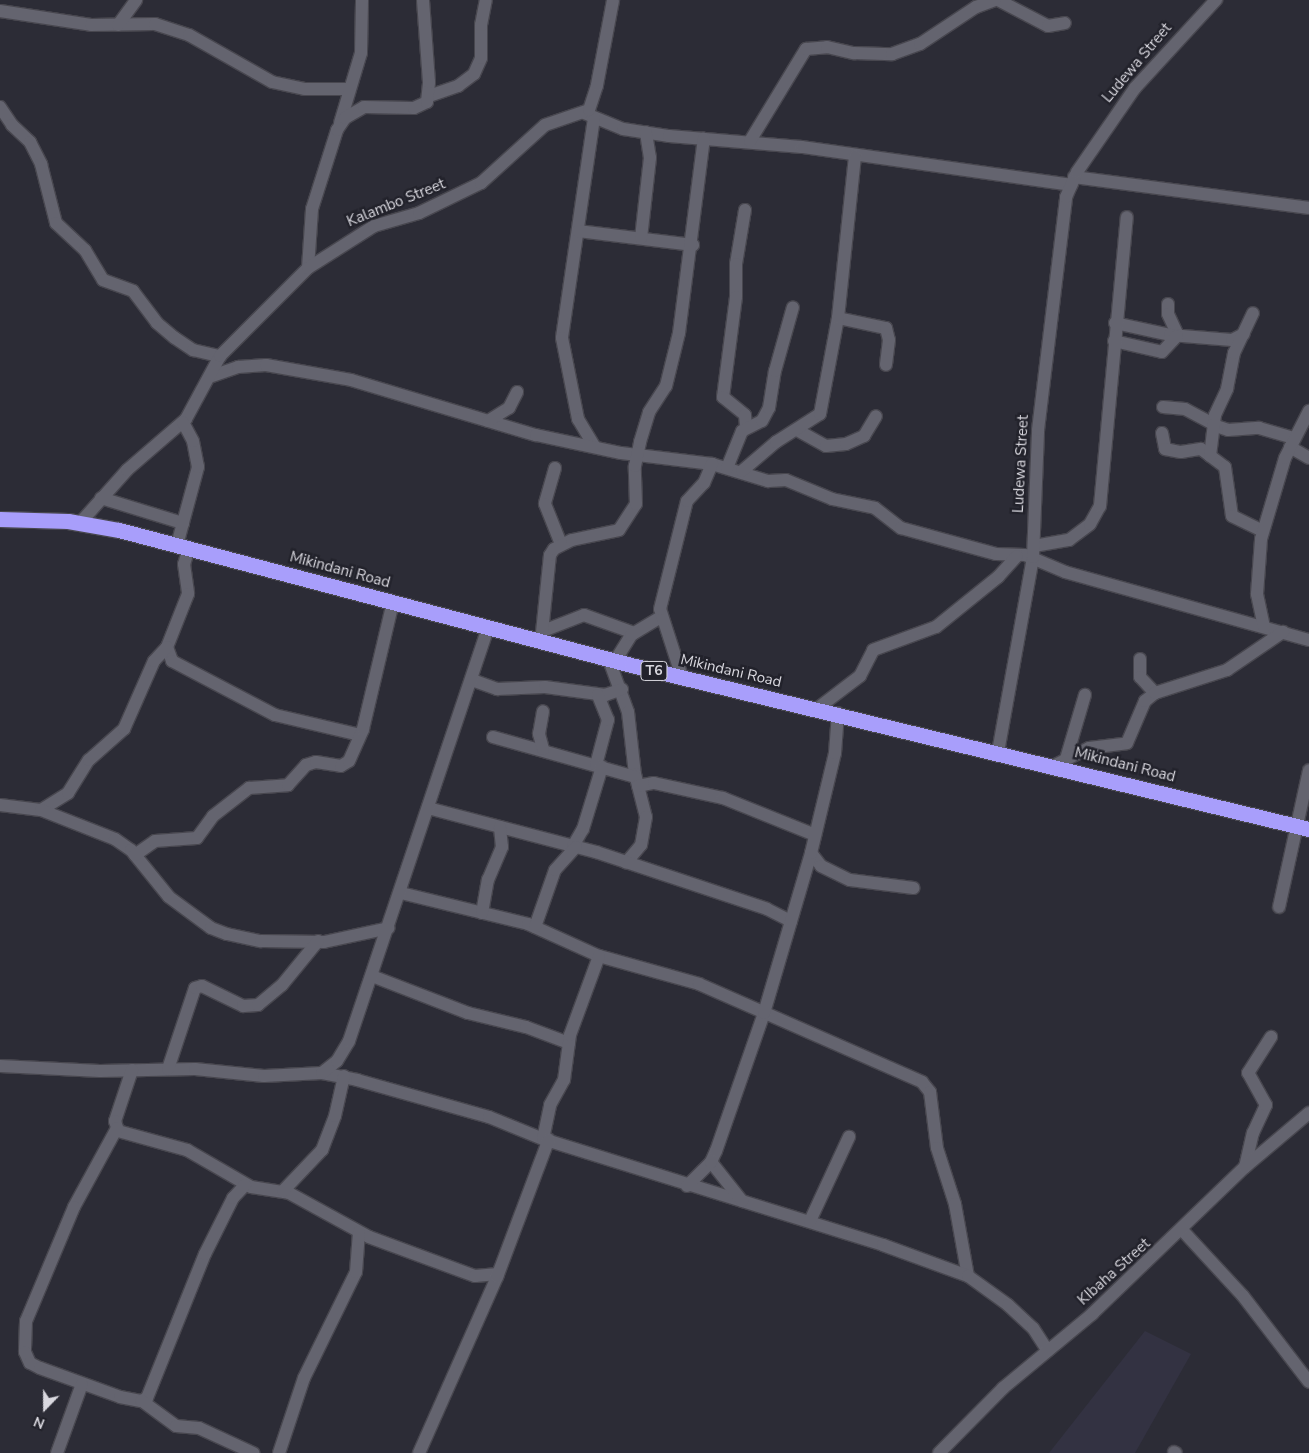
<!DOCTYPE html>
<html>
<head>
<meta charset="utf-8">
<style>
  body { margin:0 }
  #map { position:relative; width:1309px; height:1453px; overflow:hidden; background:#2c2c36; font-family:"Nunito Sans",sans-serif }
  div>[style] { position:absolute }
  [style*='--x'] { left:calc(var(--x)*1px); top:calc(var(--y)*1px); width:calc(var(--w)*1px); rotate:calc(var(--a)*1deg) }
  .built>* { inset:0; background:#333242 }
  .roads { filter:drop-shadow(1px 0 #48474f) drop-shadow(-1px 0 #48474f) drop-shadow(0 1px #48474f) drop-shadow(0 -1px #48474f) }
  .minor>* { height:12px; margin:-6px; padding:0 6px; transform-origin:6px; border-radius:6px; background:#64646f }
  .highway>* { height:15px; margin:-7.5px; padding:0 7.5px; transform-origin:7.5px; border-radius:7.5px; background:#a89efb }
  span { translate:-50% -50%; white-space:nowrap; text-align:center; line-height:1.15; -webkit-text-stroke:5px #22222b; paint-order:stroke }
  .shield-label span { padding:1px 4px; background:#22222b; border:1px solid; border-radius:4px; -webkit-text-stroke-width:0 }
  .shield-label { font-size:14px; color:#d9d8df; font-weight:700 }
  .street-label { font-size:15px; color:#d9d8df }
  .north { position:absolute; left:20px; top:1383px; width:50px; height:50px; -webkit-text-stroke:4px #22222b; paint-order:stroke; rotate:202deg; font-size:14px; font-weight:700; line-height:20px; text-align:center; color:#d9d8df }
  .north::after { content:''; display:block; margin:auto; width:18px; height:22px; background:#d9d8df; clip-path:polygon(50% 0,100% 100%,50% 72%,0 100%) }
</style>
</head>
<body>
<div id="map">
  <div class="built">
    <i style="clip-path:polygon(1145px 1331px,1191px 1354px,1135px 1453px,1049px 1453px)"></i>
  </div>
  <div class="roads">
    <div class="minor">
      <i style="--x:998;--y:0;--w:56;--a:27.5"></i>
      <i style="--x:1048;--y:26;--w:17;--a:-10"></i>
      <i style="--x:0;--y:11;--w:92;--a:8.7"></i>
      <i style="--x:91;--y:25;--w:64;--a:-0.9"></i>
      <i style="--x:155;--y:24;--w:36;--a:18"></i>
      <i style="--x:189;--y:35;--w:95;--a:29.5"></i>
      <i style="--x:272;--y:82;--w:34;--a:12"></i>
      <i style="--x:305;--y:89;--w:44;--a:0"></i>
      <i style="--x:118;--y:25;--w:31;--a:-54"></i>
      <i style="--x:429;--y:96;--w:31;--a:-19"></i>
      <i style="--x:458;--y:86;--w:20;--a:-37"></i>
      <i style="--x:474;--y:74;--w:17;--a:-66"></i>
      <i style="--x:481;--y:58;--w:33;--a:-90"></i>
      <i style="--x:481;--y:25;--w:25;--a:-79"></i>
      <i style="--x:0;--y:107;--w:22;--a:56"></i>
      <i style="--x:12;--y:125;--w:25;--a:43"></i>
      <i style="--x:30;--y:142;--w:25;--a:63"></i>
      <i style="--x:41;--y:164;--w:61;--a:75.7"></i>
      <i style="--x:56;--y:223;--w:40;--a:43"></i>
      <i style="--x:85;--y:250;--w:35;--a:59"></i>
      <i style="--x:103;--y:280;--w:32;--a:20"></i>
      <i style="--x:133;--y:291;--w:40;--a:53"></i>
      <i style="--x:157;--y:323;--w:23;--a:40"></i>
      <i style="--x:175;--y:338;--w:22;--a:34"></i>
      <i style="--x:193;--y:350;--w:28;--a:13"></i>
      <i style="--x:584;--y:113;--w:42;--a:22.3"></i>
      <i style="--x:623;--y:129;--w:47;--a:8.7"></i>
      <i style="--x:669;--y:136;--w:133;--a:4.7"></i>
      <i style="--x:802;--y:147;--w:272;--a:8"></i>
      <i style="--x:594;--y:118;--w:222;--a:98.3"></i>
      <i style="--x:562;--y:338;--w:83;--a:78.8"></i>
      <i style="--x:578;--y:419;--w:31;--a:59"></i>
      <i style="--x:340;--y:123;--w:73;--a:-73.3"></i>
      <i style="--x:361;--y:53;--w:53;--a:-88.9"></i>
      <i style="--x:750;--y:141;--w:108;--a:-58.7"></i>
      <i style="--x:806;--y:49;--w:21;--a:-5"></i>
      <i style="--x:827;--y:47;--w:28;--a:13"></i>
      <i style="--x:854;--y:53;--w:38;--a:2"></i>
      <i style="--x:892;--y:54;--w:30;--a:-20"></i>
      <i style="--x:920;--y:44;--w:67;--a:-33.5"></i>
      <i style="--x:976;--y:7;--w:20;--a:-20"></i>
      <i style="--x:1074;--y:177;--w:237;--a:7.5"></i>
      <i style="--x:745;--y:210;--w:55;--a:99.5"></i>
      <i style="--x:736;--y:264;--w:33;--a:90"></i>
      <i style="--x:736;--y:297;--w:101;--a:97.4"></i>
      <i style="--x:723;--y:397;--w:28;--a:39"></i>
      <i style="--x:745;--y:415;--w:11;--a:85"></i>
      <i style="--x:578;--y:231;--w:116;--a:6.9"></i>
      <i style="--x:641;--y:238;--w:81;--a:-83.6"></i>
      <i style="--x:650;--y:158;--w:26;--a:-99"></i>
      <i style="--x:308;--y:268;--w:59;--a:-86.1"></i>
      <i style="--x:312;--y:209;--w:83;--a:-72.4"></i>
      <i style="--x:337;--y:130;--w:14;--a:-56"></i>
      <i style="--x:345;--y:118;--w:22;--a:-30"></i>
      <i style="--x:364;--y:107;--w:50;--a:1.1"></i>
      <i style="--x:414;--y:108;--w:14;--a:-25"></i>
      <i style="--x:427;--y:102;--w:20;--a:-84"></i>
      <i style="--x:429;--y:82;--w:82;--a:-94.2"></i>
      <i style="--x:1168;--y:304;--w:10;--a:90"></i>
      <i style="--x:1168;--y:314;--w:23;--a:65"></i>
      <i style="--x:838;--y:318;--w:49;--a:11.8"></i>
      <i style="--x:886;--y:328;--w:12;--a:76"></i>
      <i style="--x:889;--y:340;--w:25;--a:97"></i>
      <i style="--x:1115;--y:323;--w:56;--a:12.3"></i>
      <i style="--x:1170;--y:335;--w:62;--a:4.6"></i>
      <i style="--x:1232;--y:340;--w:13;--a:-27"></i>
      <i style="--x:1114;--y:341;--w:49;--a:12.9"></i>
      <i style="--x:1162;--y:352;--w:22;--a:-47"></i>
      <i style="--x:212;--y:376;--w:28;--a:-19"></i>
      <i style="--x:238;--y:367;--w:28;--a:-4"></i>
      <i style="--x:266;--y:365;--w:86;--a:10"></i>
      <i style="--x:351;--y:380;--w:193;--a:16.6"></i>
      <i style="--x:536;--y:435;--w:87;--a:12"></i>
      <i style="--x:621;--y:453;--w:92;--a:6.9"></i>
      <i style="--x:712;--y:464;--w:59;--a:16.9"></i>
      <i style="--x:768;--y:481;--w:18;--a:-3"></i>
      <i style="--x:786;--y:480;--w:50;--a:22.4"></i>
      <i style="--x:832;--y:499;--w:44;--a:11.8"></i>
      <i style="--x:875;--y:508;--w:33;--a:38"></i>
      <i style="--x:901;--y:528;--w:98;--a:15.3"></i>
      <i style="--x:996;--y:554;--w:29;--a:2"></i>
      <i style="--x:1025;--y:555;--w:43;--a:23"></i>
      <i style="--x:1065;--y:572;--w:253;--a:15.6"></i>
      <i style="--x:1163;--y:407;--w:22;--a:5"></i>
      <i style="--x:1185;--y:409;--w:32;--a:28"></i>
      <i style="--x:488;--y:421;--w:25;--a:-32"></i>
      <i style="--x:509;--y:408;--w:18;--a:-63"></i>
      <i style="--x:1213;--y:425;--w:16;--a:18"></i>
      <i style="--x:1228;--y:430;--w:31;--a:-4"></i>
      <i style="--x:1259;--y:428;--w:36;--a:16"></i>
      <i style="--x:797;--y:430;--w:33;--a:29"></i>
      <i style="--x:826;--y:446;--w:20;--a:-6"></i>
      <i style="--x:846;--y:444;--w:20;--a:-24"></i>
      <i style="--x:864;--y:436;--w:23;--a:-59"></i>
      <i style="--x:1162;--y:433;--w:16;--a:79"></i>
      <i style="--x:1165;--y:449;--w:16;--a:11"></i>
      <i style="--x:1181;--y:452;--w:20;--a:-9"></i>
      <i style="--x:1201;--y:449;--w:30;--a:37"></i>
      <i style="--x:1225;--y:467;--w:49;--a:81.9"></i>
      <i style="--x:1232;--y:516;--w:34;--a:26"></i>
      <i style="--x:1290;--y:447;--w:22;--a:30"></i>
      <i style="--x:1210;--y:456;--w:41;--a:-83"></i>
      <i style="--x:1215;--y:415;--w:29;--a:-65"></i>
      <i style="--x:1227;--y:389;--w:37;--a:-79"></i>
      <i style="--x:1234;--y:353;--w:44;--a:-64.6"></i>
      <i style="--x:555;--y:468;--w:37;--a:106"></i>
      <i style="--x:545;--y:504;--w:43;--a:68.2"></i>
      <i style="--x:727;--y:468;--w:40;--a:-68"></i>
      <i style="--x:742;--y:431;--w:22;--a:-27"></i>
      <i style="--x:762;--y:421;--w:15;--a:-62"></i>
      <i style="--x:769;--y:408;--w:37;--a:-81"></i>
      <i style="--x:775;--y:371;--w:66;--a:-74.3"></i>
      <i style="--x:742;--y:471;--w:45;--a:-40.5"></i>
      <i style="--x:776;--y:442;--w:52;--a:-32.5"></i>
      <i style="--x:820;--y:414;--w:98;--a:-79.4"></i>
      <i style="--x:838;--y:318;--w:163;--a:-84"></i>
      <i style="--x:101;--y:498;--w:86;--a:17"></i>
      <i style="--x:80;--y:523;--w:71;--a:-48.4"></i>
      <i style="--x:127;--y:470;--w:78;--a:-40.8"></i>
      <i style="--x:186;--y:419;--w:72;--a:-61.6"></i>
      <i style="--x:220;--y:356;--w:124;--a:-45"></i>
      <i style="--x:308;--y:268;--w:78;--a:-32.5"></i>
      <i style="--x:374;--y:226;--w:47;--a:-16.1"></i>
      <i style="--x:419;--y:213;--w:69;--a:-25.8"></i>
      <i style="--x:481;--y:183;--w:86;--a:-42.2"></i>
      <i style="--x:545;--y:125;--w:46;--a:-18.8"></i>
      <i style="--x:589;--y:110;--w:26;--a:-72"></i>
      <i style="--x:597;--y:85;--w:86;--a:-79.3"></i>
      <i style="--x:177;--y:545;--w:81;--a:-74.9"></i>
      <i style="--x:198;--y:467;--w:26;--a:-101"></i>
      <i style="--x:193;--y:441;--w:21;--a:-118"></i>
      <i style="--x:1034;--y:546;--w:36;--a:-10"></i>
      <i style="--x:1069;--y:540;--w:26;--a:-37"></i>
      <i style="--x:1090;--y:524;--w:21;--a:-61"></i>
      <i style="--x:1100;--y:506;--w:290;--a:-84.7"></i>
      <i style="--x:189;--y:548;--w:17;--a:107"></i>
      <i style="--x:184;--y:564;--w:30;--a:82"></i>
      <i style="--x:188;--y:594;--w:57;--a:111.6"></i>
      <i style="--x:167;--y:647;--w:15;--a:70"></i>
      <i style="--x:172;--y:661;--w:116;--a:27.7"></i>
      <i style="--x:275;--y:715;--w:87;--a:13.2"></i>
      <i style="--x:1264;--y:627;--w:34;--a:-102"></i>
      <i style="--x:1257;--y:594;--w:55;--a:-85.8"></i>
      <i style="--x:1261;--y:539;--w:84;--a:-73.5"></i>
      <i style="--x:1285;--y:458;--w:53;--a:-62.9"></i>
      <i style="--x:543;--y:631;--w:44;--a:-21.3"></i>
      <i style="--x:584;--y:615;--w:53;--a:19.8"></i>
      <i style="--x:541;--y:642;--w:87;--a:-84.1"></i>
      <i style="--x:550;--y:555;--w:7;--a:-56"></i>
      <i style="--x:554;--y:549;--w:20;--a:-27"></i>
      <i style="--x:572;--y:540;--w:48;--a:-12"></i>
      <i style="--x:619;--y:530;--w:31;--a:-57"></i>
      <i style="--x:636;--y:504;--w:38;--a:-92"></i>
      <i style="--x:635;--y:466;--w:25;--a:-78"></i>
      <i style="--x:640;--y:442;--w:31;--a:-73"></i>
      <i style="--x:649;--y:412;--w:31;--a:-57"></i>
      <i style="--x:666;--y:386;--w:55;--a:-76.2"></i>
      <i style="--x:679;--y:333;--w:196;--a:-82.7"></i>
      <i style="--x:1140;--y:659;--w:18;--a:90"></i>
      <i style="--x:1140;--y:677;--w:22;--a:47"></i>
      <i style="--x:609;--y:660;--w:55;--a:69.9"></i>
      <i style="--x:628;--y:712;--w:62;--a:83.6"></i>
      <i style="--x:635;--y:774;--w:44;--a:75.7"></i>
      <i style="--x:646;--y:817;--w:28;--a:100"></i>
      <i style="--x:641;--y:845;--w:23;--a:130"></i>
      <i style="--x:615;--y:661;--w:31;--a:-58"></i>
      <i style="--x:631;--y:635;--w:35;--a:-31"></i>
      <i style="--x:682;--y:677;--w:71;--a:-107.9"></i>
      <i style="--x:660;--y:609;--w:111;--a:-76"></i>
      <i style="--x:687;--y:501;--w:25;--a:-47"></i>
      <i style="--x:704;--y:483;--w:21;--a:-67"></i>
      <i style="--x:472;--y:680;--w:27;--a:20"></i>
      <i style="--x:497;--y:689;--w:48;--a:-2.4"></i>
      <i style="--x:545;--y:687;--w:61;--a:7.6"></i>
      <i style="--x:605;--y:695;--w:18;--a:-19"></i>
      <i style="--x:818;--y:708;--w:53;--a:-37.3"></i>
      <i style="--x:860;--y:676;--w:29;--a:-63"></i>
      <i style="--x:873;--y:650;--w:67;--a:-20.1"></i>
      <i style="--x:936;--y:627;--w:80;--a:-38.9"></i>
      <i style="--x:998;--y:577;--w:28;--a:-48"></i>
      <i style="--x:493;--y:737;--w:148;--a:15.7"></i>
      <i style="--x:543;--y:749;--w:16;--a:-105"></i>
      <i style="--x:539;--y:734;--w:23;--a:-80"></i>
      <i style="--x:998;--y:752;--w:198;--a:-79.8"></i>
      <i style="--x:1033;--y:557;--w:127;--a:-87.7"></i>
      <i style="--x:1038;--y:430;--w:235;--a:-83.1"></i>
      <i style="--x:1066;--y:197;--w:27;--a:-66"></i>
      <i style="--x:1077;--y:172;--w:102;--a:-55.4"></i>
      <i style="--x:1135;--y:88;--w:120;--a:-47.4"></i>
      <i style="--x:1066;--y:759;--w:67;--a:-73.5"></i>
      <i style="--x:596;--y:765;--w:47;--a:-75.1"></i>
      <i style="--x:608;--y:720;--w:27;--a:-112"></i>
      <i style="--x:1053;--y:766;--w:40;--a:-26.6"></i>
      <i style="--x:1089;--y:748;--w:38;--a:-7"></i>
      <i style="--x:1127;--y:743;--w:46;--a:-66.8"></i>
      <i style="--x:1145;--y:701;--w:13;--a:-39"></i>
      <i style="--x:1155;--y:693;--w:76;--a:-17.7"></i>
      <i style="--x:1227;--y:670;--w:68;--a:-34.2"></i>
      <i style="--x:638;--y:786;--w:16;--a:-11"></i>
      <i style="--x:654;--y:783;--w:71;--a:12.3"></i>
      <i style="--x:723;--y:798;--w:99;--a:21.9"></i>
      <i style="--x:0;--y:805;--w:41;--a:7"></i>
      <i style="--x:41;--y:810;--w:32;--a:-32"></i>
      <i style="--x:68;--y:793;--w:39;--a:-58"></i>
      <i style="--x:89;--y:760;--w:47;--a:-41.5"></i>
      <i style="--x:124;--y:729;--w:74;--a:-66.2"></i>
      <i style="--x:154;--y:661;--w:19;--a:-47"></i>
      <i style="--x:428;--y:808;--w:174;--a:14.7"></i>
      <i style="--x:596;--y:852;--w:180;--a:18.4"></i>
      <i style="--x:767;--y:909;--w:27;--a:27"></i>
      <i style="--x:41;--y:810;--w:79;--a:21.4"></i>
      <i style="--x:115;--y:839;--w:19;--a:35"></i>
      <i style="--x:131;--y:850;--w:60;--a:51"></i>
      <i style="--x:169;--y:897;--w:52;--a:36.4"></i>
      <i style="--x:211;--y:928;--w:17;--a:21"></i>
      <i style="--x:227;--y:934;--w:35;--a:12"></i>
      <i style="--x:261;--y:941;--w:63;--a:0.9"></i>
      <i style="--x:324;--y:942;--w:66;--a:-12.2"></i>
      <i style="--x:573;--y:846;--w:20;--a:-60"></i>
      <i style="--x:583;--y:829;--w:65;--a:-73"></i>
      <i style="--x:811;--y:853;--w:16;--a:52"></i>
      <i style="--x:821;--y:866;--w:32;--a:26"></i>
      <i style="--x:850;--y:880;--w:64;--a:7.2"></i>
      <i style="--x:135;--y:855;--w:24;--a:-35"></i>
      <i style="--x:155;--y:841;--w:42;--a:-4.1"></i>
      <i style="--x:197;--y:838;--w:27;--a:-54"></i>
      <i style="--x:213;--y:816;--w:46;--a:-37.9"></i>
      <i style="--x:249;--y:788;--w:39;--a:-4"></i>
      <i style="--x:288;--y:785;--w:27;--a:-48"></i>
      <i style="--x:306;--y:765;--w:10;--a:-17"></i>
      <i style="--x:316;--y:762;--w:25;--a:9"></i>
      <i style="--x:341;--y:766;--w:9;--a:-32"></i>
      <i style="--x:349;--y:761;--w:35;--a:-66"></i>
      <i style="--x:363;--y:729;--w:130;--a:-76.7"></i>
      <i style="--x:401;--y:893;--w:131;--a:13.7"></i>
      <i style="--x:528;--y:924;--w:78;--a:24.3"></i>
      <i style="--x:599;--y:956;--w:104;--a:15.6"></i>
      <i style="--x:699;--y:984;--w:244;--a:23.7"></i>
      <i style="--x:922;--y:1082;--w:13;--a:51"></i>
      <i style="--x:930;--y:1092;--w:56;--a:82.9"></i>
      <i style="--x:937;--y:1148;--w:59;--a:72.2"></i>
      <i style="--x:955;--y:1204;--w:73;--a:79.8"></i>
      <i style="--x:1279;--y:907;--w:140;--a:-77.6"></i>
      <i style="--x:482;--y:913;--w:34;--a:-80"></i>
      <i style="--x:488;--y:880;--w:36;--a:-67"></i>
      <i style="--x:502;--y:847;--w:20;--a:-96"></i>
      <i style="--x:535;--y:927;--w:60;--a:-70.7"></i>
      <i style="--x:555;--y:870;--w:31;--a:-48"></i>
      <i style="--x:372;--y:976;--w:103;--a:21.1"></i>
      <i style="--x:468;--y:1013;--w:60;--a:13.6"></i>
      <i style="--x:526;--y:1027;--w:46;--a:20.4"></i>
      <i style="--x:0;--y:1066;--w:100;--a:2.9"></i>
      <i style="--x:100;--y:1071;--w:95;--a:-1.2"></i>
      <i style="--x:195;--y:1069;--w:69;--a:5.8"></i>
      <i style="--x:264;--y:1076;--w:58;--a:-3"></i>
      <i style="--x:322;--y:1073;--w:36;--a:11"></i>
      <i style="--x:357;--y:1080;--w:137;--a:15.7"></i>
      <i style="--x:489;--y:1117;--w:58;--a:22.2"></i>
      <i style="--x:543;--y:1139;--w:356;--a:17.3"></i>
      <i style="--x:883;--y:1245;--w:90;--a:20"></i>
      <i style="--x:968;--y:1276;--w:49;--a:35.9"></i>
      <i style="--x:1008;--y:1305;--w:34;--a:43"></i>
      <i style="--x:1033;--y:1328;--w:27;--a:57"></i>
      <i style="--x:168;--y:1069;--w:85;--a:-71.6"></i>
      <i style="--x:195;--y:988;--w:7;--a:-16"></i>
      <i style="--x:202;--y:986;--w:46;--a:26"></i>
      <i style="--x:243;--y:1006;--w:15;--a:-4"></i>
      <i style="--x:258;--y:1005;--w:31;--a:-40"></i>
      <i style="--x:282;--y:985;--w:57;--a:-50.7"></i>
      <i style="--x:132;--y:1070;--w:54;--a:108.4"></i>
      <i style="--x:115;--y:1121;--w:10;--a:73"></i>
      <i style="--x:118;--y:1131;--w:72;--a:15.4"></i>
      <i style="--x:187;--y:1150;--w:74;--a:30"></i>
      <i style="--x:251;--y:1187;--w:38;--a:9"></i>
      <i style="--x:289;--y:1193;--w:91;--a:28.8"></i>
      <i style="--x:369;--y:1237;--w:113;--a:20.2"></i>
      <i style="--x:475;--y:1276;--w:23;--a:-5"></i>
      <i style="--x:322;--y:1073;--w:19;--a:-39"></i>
      <i style="--x:337;--y:1061;--w:23;--a:-59"></i>
      <i style="--x:349;--y:1041;--w:435;--a:-71.4"></i>
      <i style="--x:117;--y:1128;--w:90;--a:118.6"></i>
      <i style="--x:74;--y:1207;--w:124;--a:112.8"></i>
      <i style="--x:26;--y:1321;--w:31;--a:92"></i>
      <i style="--x:25;--y:1352;--w:12;--a:66"></i>
      <i style="--x:30;--y:1363;--w:11;--a:27"></i>
      <i style="--x:40;--y:1368;--w:85;--a:19.9"></i>
      <i style="--x:120;--y:1397;--w:21;--a:11"></i>
      <i style="--x:141;--y:1401;--w:7;--a:-27"></i>
      <i style="--x:147;--y:1398;--w:155;--a:-68.1"></i>
      <i style="--x:205;--y:1254;--w:63;--a:-63.4"></i>
      <i style="--x:233;--y:1198;--w:18;--a:-47"></i>
      <i style="--x:543;--y:1139;--w:35;--a:-78"></i>
      <i style="--x:550;--y:1105;--w:29;--a:-61"></i>
      <i style="--x:564;--y:1080;--w:45;--a:-82.4"></i>
      <i style="--x:570;--y:1035;--w:84;--a:-69.8"></i>
      <i style="--x:711;--y:1162;--w:50;--a:51.5"></i>
      <i style="--x:1245;--y:1167;--w:35;--a:-77"></i>
      <i style="--x:1253;--y:1133;--w:31;--a:-65"></i>
      <i style="--x:1266;--y:1105;--w:37;--a:-119"></i>
      <i style="--x:1248;--y:1073;--w:43;--a:-57.4"></i>
      <i style="--x:687;--y:1186;--w:34;--a:-45"></i>
      <i style="--x:711;--y:1162;--w:12;--a:-66"></i>
      <i style="--x:716;--y:1151;--w:146;--a:-70.8"></i>
      <i style="--x:764;--y:1013;--w:167;--a:-73.6"></i>
      <i style="--x:811;--y:853;--w:103;--a:-76.5"></i>
      <i style="--x:835;--y:753;--w:40;--a:-85.7"></i>
      <i style="--x:283;--y:1191;--w:57;--a:-46.4"></i>
      <i style="--x:322;--y:1150;--w:36;--a:-69"></i>
      <i style="--x:335;--y:1116;--w:41;--a:-77.3"></i>
      <i style="--x:810;--y:1221;--w:93;--a:-65.1"></i>
      <i style="--x:1183;--y:1231;--w:88;--a:47.3"></i>
      <i style="--x:1243;--y:1296;--w:108;--a:52.5"></i>
      <i style="--x:142;--y:1401;--w:42;--a:36.3"></i>
      <i style="--x:176;--y:1426;--w:23;--a:5"></i>
      <i style="--x:199;--y:1428;--w:60;--a:24.8"></i>
      <i style="--x:1174;--y:1452;--w:2;--a:27"></i>
      <i style="--x:57;--y:1453;--w:73;--a:-70.1"></i>
      <i style="--x:279;--y:1453;--w:79;--a:-71.6"></i>
      <i style="--x:304;--y:1378;--w:118;--a:-63.9"></i>
      <i style="--x:356;--y:1272;--w:40;--a:-85.7"></i>
      <i style="--x:419;--y:1453;--w:193;--a:-66.1"></i>
      <i style="--x:497;--y:1277;--w:147;--a:-69.4"></i>
      <i style="--x:939;--y:1453;--w:91;--a:-45.4"></i>
      <i style="--x:1003;--y:1388;--w:116;--a:-39.7"></i>
      <i style="--x:1092;--y:1314;--w:212;--a:-43.9"></i>
      <i style="--x:1245;--y:1167;--w:84;--a:-40.2"></i>
    </div>
    <div class="highway">
      <i style="--x:0;--y:519;--w:68;--a:1.7"></i>
      <i style="--x:68;--y:521;--w:52;--a:10"></i>
      <i style="--x:119;--y:530;--w:529;--a:14.77"></i>
      <i style="--x:631;--y:665;--w:698;--a:13.6"></i>
    </div>
  </div>
  <div class="shield-label">
    <span style="left:654px;top:671px">T6</span>
  </div>
  <div class="street-label">
    <span style="left:1137px;top:63px;rotate:-50deg">Ludewa Street</span>
    <span style="left:396px;top:203px;rotate:-22deg">Kalambo Street</span>
    <span style="left:1021px;top:464px;rotate:-87deg">Ludewa Street</span>
    <span style="left:340px;top:570px;rotate:15deg">Mikindani Road</span>
    <span style="left:731px;top:671px;rotate:13deg">Mikindani Road</span>
    <span style="left:1125px;top:765px;rotate:14deg">Mikindani Road</span>
    <span style="left:1114px;top:1272px;rotate:-42deg">KIbaha Street</span>
  </div>
  <div class="north">N</div>
</div>
</body>
</html>
